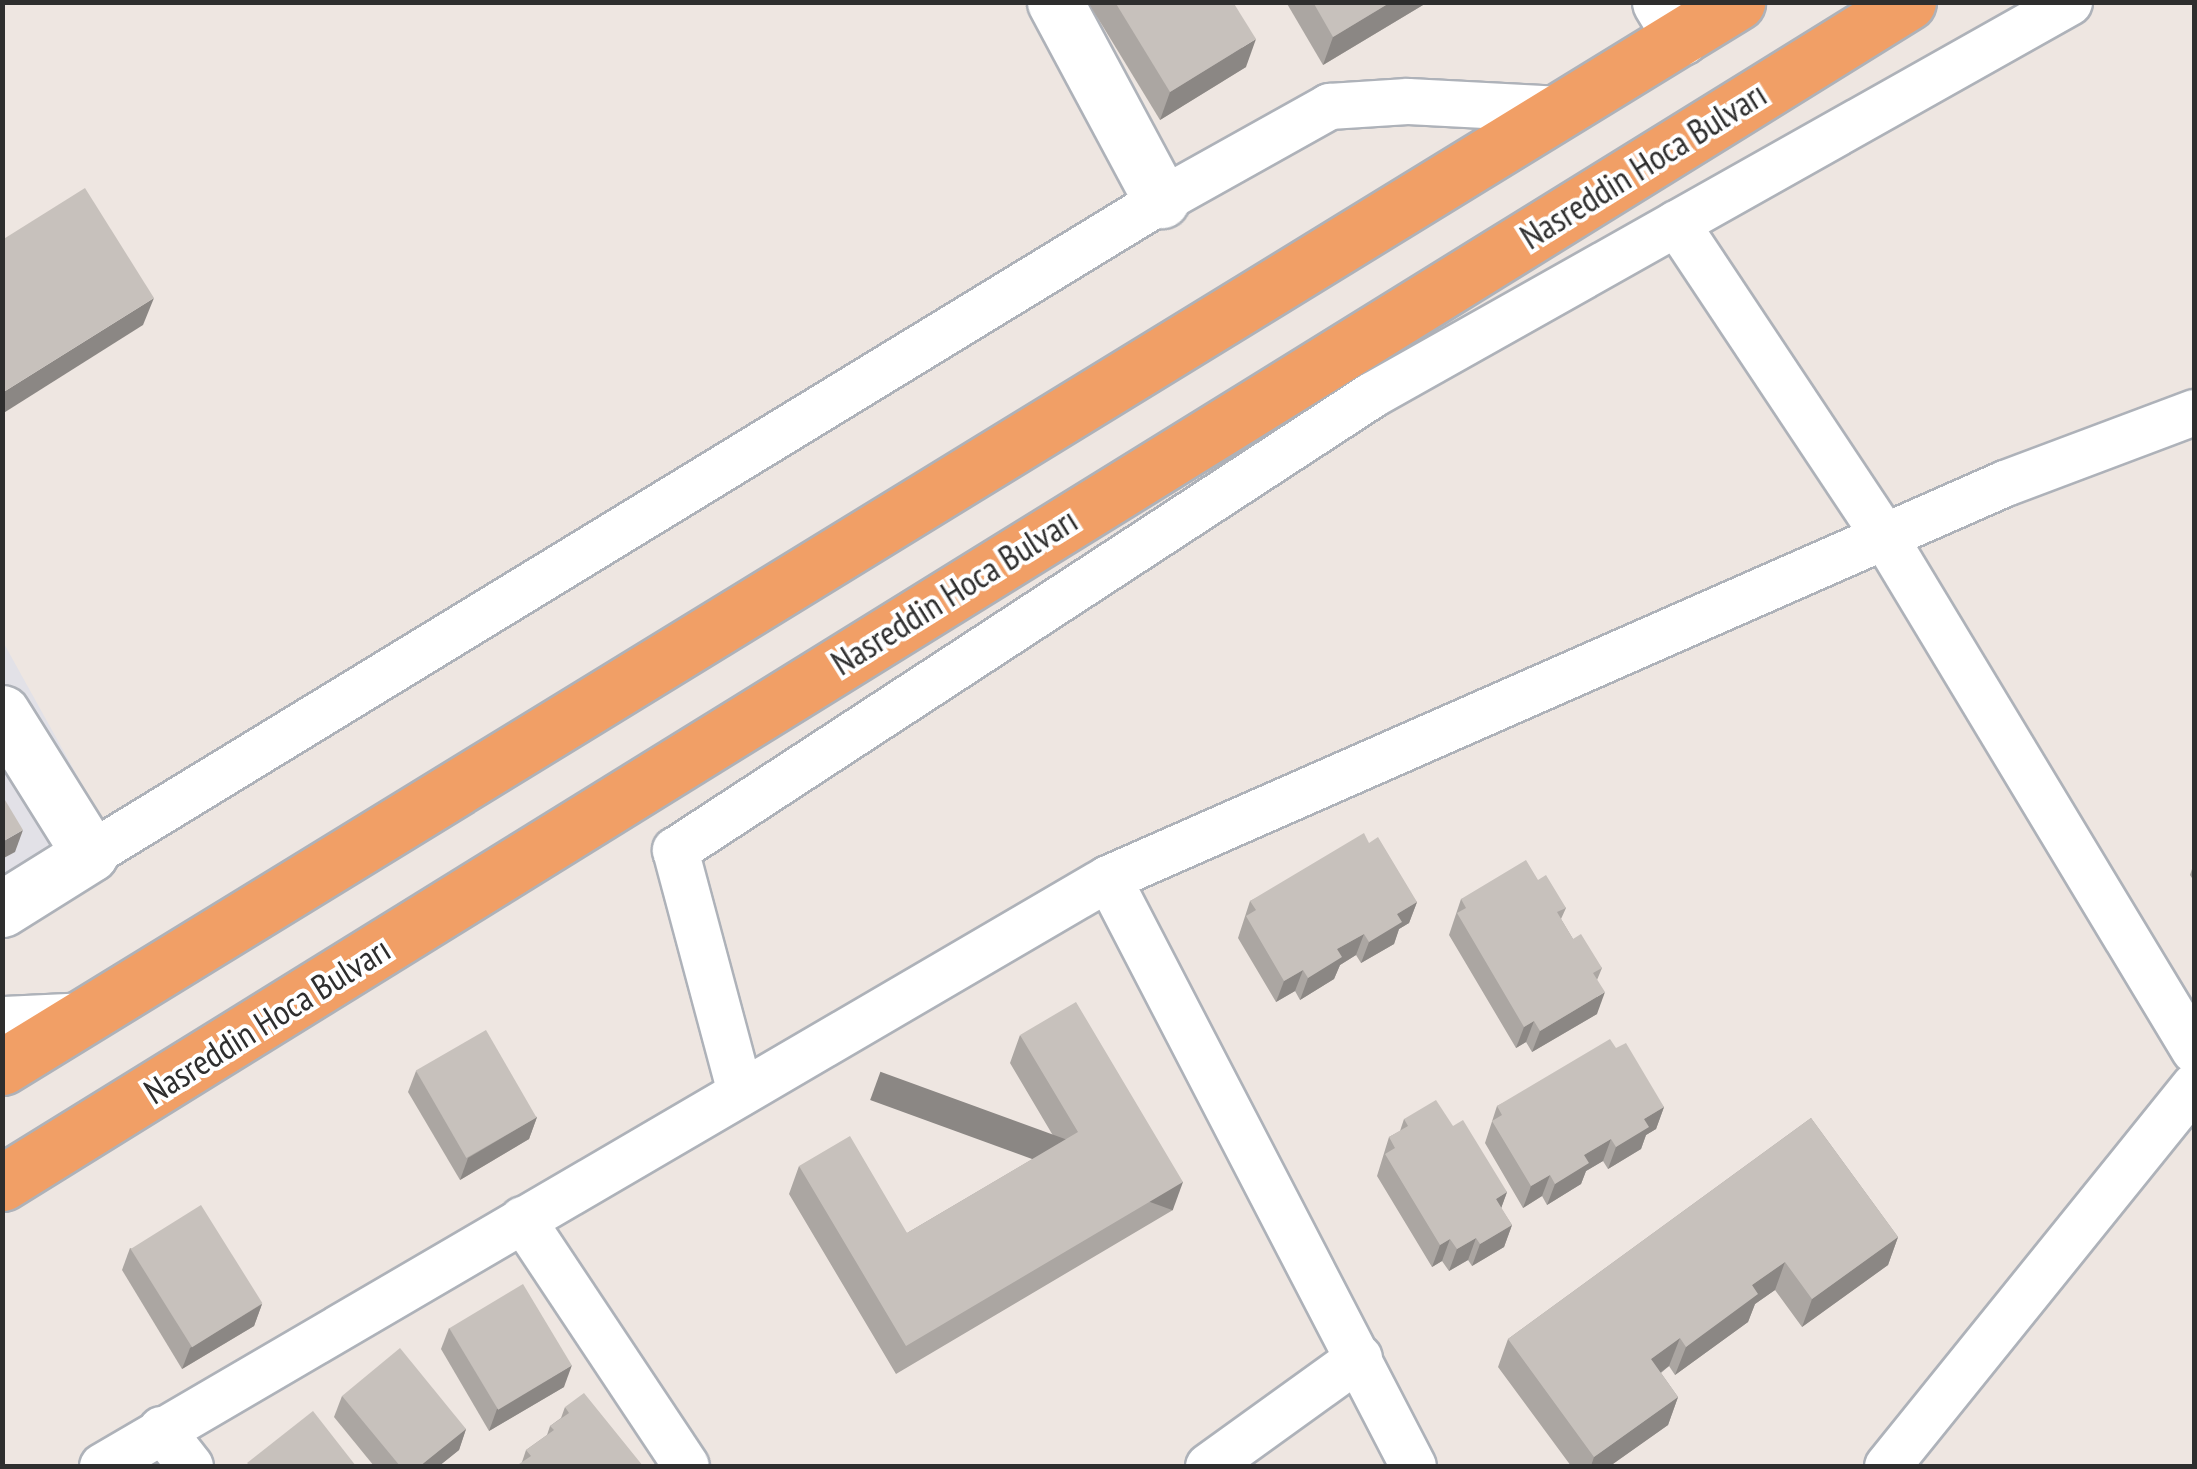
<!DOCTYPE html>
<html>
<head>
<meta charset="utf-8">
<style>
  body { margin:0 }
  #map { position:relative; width:2197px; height:1469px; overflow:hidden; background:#eee6e1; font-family:"PT Sans Narrow",sans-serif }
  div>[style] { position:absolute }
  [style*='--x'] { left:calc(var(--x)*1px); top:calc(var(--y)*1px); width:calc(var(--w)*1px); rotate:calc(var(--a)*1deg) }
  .industrial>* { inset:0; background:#e2e1e7 }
  .roads { filter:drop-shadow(2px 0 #aeb2b9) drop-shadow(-2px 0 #aeb2b9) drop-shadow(0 2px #aeb2b9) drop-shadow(0 -2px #aeb2b9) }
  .minor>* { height:45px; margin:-22.5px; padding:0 22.5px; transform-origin:22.5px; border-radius:22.5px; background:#fff }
  .tertiary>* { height:55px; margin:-27.5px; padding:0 27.5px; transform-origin:27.5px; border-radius:27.5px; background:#fff }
  .trunk>* { height:55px; margin:-27.5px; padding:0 27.5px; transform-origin:27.5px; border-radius:27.5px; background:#f19f66 }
  .wall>* { inset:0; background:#aba6a2 }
  .shaded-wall>* { inset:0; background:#8b8784; transform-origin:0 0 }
  .building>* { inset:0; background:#c7c1bc; transform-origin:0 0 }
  span { translate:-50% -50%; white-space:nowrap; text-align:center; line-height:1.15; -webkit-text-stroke:8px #fff; paint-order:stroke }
  .street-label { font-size:35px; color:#2e2e2e }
  .frame { position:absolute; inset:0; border:5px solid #2e2e2e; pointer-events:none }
</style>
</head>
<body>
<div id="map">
  <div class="industrial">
    <i style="clip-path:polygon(2px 640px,124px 860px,3px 935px,2px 935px)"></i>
  </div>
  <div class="roads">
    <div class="minor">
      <i style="--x:1676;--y:223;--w:376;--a:56.4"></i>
      <i style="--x:1884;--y:536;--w:600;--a:58.91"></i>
      <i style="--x:90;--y:854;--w:1255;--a:-31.41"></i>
      <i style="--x:1161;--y:200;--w:193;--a:-29.2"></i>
      <i style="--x:1329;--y:106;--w:78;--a:-3.7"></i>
      <i style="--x:1407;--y:101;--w:155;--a:3"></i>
      <i style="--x:1108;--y:878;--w:662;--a:62.58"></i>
      <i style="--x:2;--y:1019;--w:85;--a:-2.7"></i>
      <i style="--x:740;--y:1092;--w:251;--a:-105"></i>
      <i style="--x:675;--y:850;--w:832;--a:-33.17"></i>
      <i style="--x:1371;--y:395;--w:801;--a:-29.38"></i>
      <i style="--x:522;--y:1219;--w:296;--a:56.4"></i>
      <i style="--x:161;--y:1429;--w:47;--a:51.9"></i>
      <i style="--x:102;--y:1466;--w:1165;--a:-30.31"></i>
      <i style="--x:1108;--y:878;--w:980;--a:-23.77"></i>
      <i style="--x:2005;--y:483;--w:202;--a:-20.6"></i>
      <i style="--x:1208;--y:1466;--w:186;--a:-35.8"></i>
      <i style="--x:1887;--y:1466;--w:489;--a:-51.1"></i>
    </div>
    <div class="tertiary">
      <i style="--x:1055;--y:2;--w:225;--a:61.8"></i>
      <i style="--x:1660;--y:2;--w:41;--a:59"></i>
      <i style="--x:2;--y:713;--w:166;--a:58"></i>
      <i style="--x:90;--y:854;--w:104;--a:148"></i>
    </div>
    <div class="trunk">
      <i style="--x:2;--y:1067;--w:2036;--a:-31.54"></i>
      <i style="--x:2;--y:1183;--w:2242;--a:-31.78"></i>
    </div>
  </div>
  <div class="wall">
    <i style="clip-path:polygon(1088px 2px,1233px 2px,1246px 67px,1160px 120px)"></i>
    <i style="clip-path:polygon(1286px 2px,1428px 2px,1323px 65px)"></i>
    <i style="clip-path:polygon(1369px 843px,1417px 902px,1409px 923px,1399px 929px,1394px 944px,1361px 963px,1356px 955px,1340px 965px,1334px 979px,1300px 1000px,1295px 991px,1276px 1002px,1238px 938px,1250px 901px)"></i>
    <i style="clip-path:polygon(2194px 863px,2194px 881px,2190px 875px)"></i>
    <i style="clip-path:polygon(1538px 880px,1566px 908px,1561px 919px,1573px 939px,1602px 968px,1597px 980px,1597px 1014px,1532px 1052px,1526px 1042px,1516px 1048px,1449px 935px,1461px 899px)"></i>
    <i style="clip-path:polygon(1020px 1035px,1173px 1210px,896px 1374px,789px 1194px,799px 1166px,907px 1233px,1058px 1144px,1010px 1063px)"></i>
    <i style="clip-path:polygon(1616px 1048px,1664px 1107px,1656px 1129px,1646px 1135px,1641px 1149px,1608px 1169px,1603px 1161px,1586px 1171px,1581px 1184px,1547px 1205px,1542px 1196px,1523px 1208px,1485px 1143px,1497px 1106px)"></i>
    <i style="clip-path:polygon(416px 1071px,537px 1117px,529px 1139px,460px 1180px,408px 1092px)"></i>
    <i style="clip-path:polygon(1811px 1118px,1898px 1237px,1888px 1265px,1802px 1327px,1775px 1290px,1755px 1304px,1748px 1322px,1675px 1375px,1669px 1366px,1661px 1373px,1678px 1397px,1668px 1425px,1610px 1466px,1571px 1466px,1498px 1367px,1508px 1339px)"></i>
    <i style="clip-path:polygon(1404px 1119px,1453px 1126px,1507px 1192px,1501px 1208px,1512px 1225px,1504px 1247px,1472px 1266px,1468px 1260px,1449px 1271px,1442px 1261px,1432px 1267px,1377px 1176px,1389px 1137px,1400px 1131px)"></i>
    <i style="clip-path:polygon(130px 1248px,262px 1304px,254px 1326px,182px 1369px,122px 1270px)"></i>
    <i style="clip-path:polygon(449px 1328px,564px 1387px,489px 1431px,441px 1349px)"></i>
    <i style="clip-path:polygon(342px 1396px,466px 1429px,459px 1450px,439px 1466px,374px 1466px,334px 1417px)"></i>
    <i style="clip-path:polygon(565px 1407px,643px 1466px,522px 1462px,526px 1450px,547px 1435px,550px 1426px,561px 1418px)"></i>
  </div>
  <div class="shaded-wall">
    <i style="clip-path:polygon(1391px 2px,1428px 2px,1323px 65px,1333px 37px)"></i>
    <i style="clip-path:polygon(1256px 39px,1246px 67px,1160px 120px,1170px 92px)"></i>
    <i style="clip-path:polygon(154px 298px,143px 325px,2px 414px,2px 393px)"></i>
    <i style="clip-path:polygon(23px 830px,15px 852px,2px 859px,2px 842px)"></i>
    <i style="clip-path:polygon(1417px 902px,1409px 923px,1399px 929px,1394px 944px,1361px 963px,1369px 942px,1397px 914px)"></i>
    <i style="clip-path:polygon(1364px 934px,1356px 955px,1340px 965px,1334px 979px,1300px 1000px,1308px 978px,1337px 949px)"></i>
    <i style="clip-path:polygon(1303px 970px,1295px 991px,1276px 1002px,1284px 981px)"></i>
    <i style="clip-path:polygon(1605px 992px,1597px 1014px,1532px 1052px,1540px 1031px)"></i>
    <i style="clip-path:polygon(1534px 1021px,1526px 1042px,1516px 1048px,1524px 1027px)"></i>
    <i style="clip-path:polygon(1664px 1107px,1656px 1129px,1646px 1135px,1641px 1149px,1608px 1169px,1616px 1147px,1644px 1119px)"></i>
    <i style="clip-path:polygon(537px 1117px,529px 1139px,460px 1180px,468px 1158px)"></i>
    <i style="clip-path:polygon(1611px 1139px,1603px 1161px,1586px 1171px,1581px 1184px,1547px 1205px,1555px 1184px,1584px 1155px)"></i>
    <i style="clip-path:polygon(1550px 1175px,1542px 1196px,1523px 1208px,1531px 1186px)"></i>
    <i style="left:1183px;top:1182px;width:30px;height:322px;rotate:110deg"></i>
    <i style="clip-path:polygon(1507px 1192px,1499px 1214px,1496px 1199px)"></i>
    <i style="clip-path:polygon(1512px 1225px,1504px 1247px,1472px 1266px,1480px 1244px)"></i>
    <i style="clip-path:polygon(1898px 1237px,1888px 1265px,1802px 1327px,1812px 1299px)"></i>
    <i style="clip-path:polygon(1476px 1238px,1468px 1260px,1449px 1271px,1457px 1249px)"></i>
    <i style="clip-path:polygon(1450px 1239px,1442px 1261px,1432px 1267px,1440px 1245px)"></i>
    <i style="clip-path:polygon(1785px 1262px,1775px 1290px,1755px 1304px,1748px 1322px,1675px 1375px,1686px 1347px,1752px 1285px)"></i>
    <i style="clip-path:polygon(262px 1304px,254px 1326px,182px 1369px,190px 1348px)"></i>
    <i style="clip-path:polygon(1680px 1338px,1669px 1366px,1641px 1387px,1651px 1359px)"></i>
    <i style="clip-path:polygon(572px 1365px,564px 1387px,489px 1431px,497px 1409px)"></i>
    <i style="clip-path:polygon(1678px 1397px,1668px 1425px,1610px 1466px,1591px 1466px,1594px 1457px)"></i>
    <i style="clip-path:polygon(466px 1429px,459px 1450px,439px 1466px,420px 1466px)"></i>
  </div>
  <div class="building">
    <i style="clip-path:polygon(1115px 2px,1233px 2px,1256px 39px,1170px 92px)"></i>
    <i style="clip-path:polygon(1313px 2px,1391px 2px,1333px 37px)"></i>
    <i style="clip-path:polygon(85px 188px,154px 298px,2px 393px,2px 240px)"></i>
    <i style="clip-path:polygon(2px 795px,23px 830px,2px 842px)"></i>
    <i style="clip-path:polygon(1364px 833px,1369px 843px,1378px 837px,1417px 902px,1397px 914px,1402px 922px,1369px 942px,1364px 934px,1337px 949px,1342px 957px,1308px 978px,1303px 970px,1284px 981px,1246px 916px,1256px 910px,1250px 901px)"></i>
    <i style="clip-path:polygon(1526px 860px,1538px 880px,1546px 875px,1566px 908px,1557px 912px,1573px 939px,1581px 934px,1602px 968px,1593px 973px,1605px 992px,1540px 1031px,1534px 1021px,1524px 1027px,1457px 913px,1466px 908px,1461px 899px)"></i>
    <i style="clip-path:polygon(1076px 1002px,1183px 1182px,906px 1346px,799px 1166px,850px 1136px,907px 1233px,1078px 1132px,1020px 1035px)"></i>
    <i style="left:486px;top:1030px;width:101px;height:81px;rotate:60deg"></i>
    <i style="clip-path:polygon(1610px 1039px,1616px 1048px,1626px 1043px,1664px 1107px,1644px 1119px,1649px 1127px,1616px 1147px,1611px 1139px,1584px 1155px,1589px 1163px,1555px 1184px,1550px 1175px,1531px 1186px,1492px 1121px,1502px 1115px,1497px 1106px)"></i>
    <i style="clip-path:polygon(1436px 1100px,1453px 1126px,1463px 1120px,1507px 1192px,1496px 1199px,1512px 1225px,1480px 1244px,1476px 1238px,1457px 1249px,1450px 1239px,1440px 1245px,1385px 1154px,1395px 1148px,1389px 1137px,1408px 1126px,1404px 1119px)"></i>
    <i style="clip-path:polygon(1811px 1118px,1898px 1237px,1812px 1299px,1785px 1262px,1752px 1285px,1758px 1294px,1686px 1347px,1680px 1338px,1651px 1359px,1678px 1397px,1594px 1457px,1508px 1339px)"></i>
    <i style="left:201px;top:1205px;width:116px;height:83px;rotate:58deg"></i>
    <i style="left:523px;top:1284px;width:95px;height:86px;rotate:59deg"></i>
    <i style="clip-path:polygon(400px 1348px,466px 1429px,420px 1466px,400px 1466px,342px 1396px)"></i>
    <i style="clip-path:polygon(584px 1393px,643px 1466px,516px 1466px,531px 1456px,526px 1450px,554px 1430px,550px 1426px,569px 1413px,565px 1407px)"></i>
    <i style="clip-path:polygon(313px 1411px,356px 1466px,250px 1466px,247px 1463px)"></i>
  </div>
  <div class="street-label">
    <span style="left:1643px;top:165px;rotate:-32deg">Nasreddin Hoca Bulvarı</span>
    <span style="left:954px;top:591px;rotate:-32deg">Nasreddin Hoca Bulvarı</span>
    <span style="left:267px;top:1020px;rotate:-32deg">Nasreddin Hoca Bulvarı</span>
  </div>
  <div class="frame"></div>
</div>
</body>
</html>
